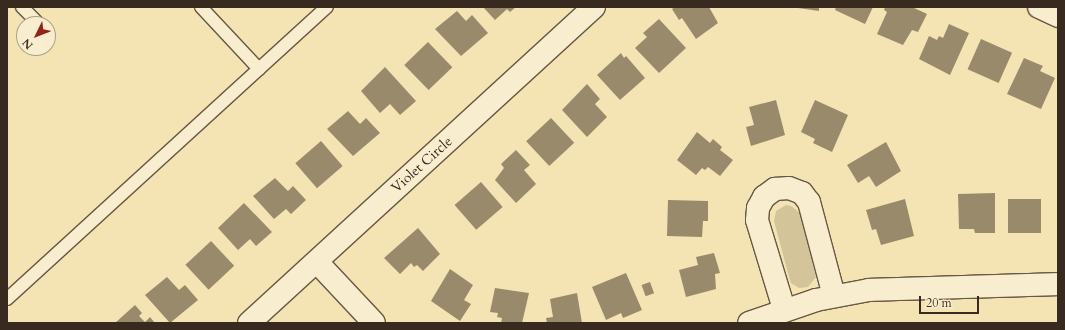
<!DOCTYPE html>
<html>
<head>
<meta charset="utf-8">
<style>
  body { margin:0 }
  #map { position:relative; width:1065px; height:330px; overflow:hidden; background:#f4e3b3; font-family:Cardo,serif }
  div>[style] { position:absolute }
  [style*='--x'] { left:calc(var(--x)*1px); top:calc(var(--y)*1px); width:calc(var(--w)*1px); rotate:calc(var(--a)*1deg) }
  .green>* { inset:0; background:#d4c49a }
  .building>* { inset:0; background:#9a8a6c; transform-origin:0 0 }
  .roads { filter:drop-shadow(1px 0 #675844) drop-shadow(-1px 0 #675844) drop-shadow(0 1px #675844) drop-shadow(0 -1px #675844) }
  .lane>* { height:12px; margin:-6px; padding:0 6px; transform-origin:6px; border-radius:6px; background:#f8edce }
  .street>* { height:22px; margin:-11px; padding:0 11px; transform-origin:11px; border-radius:11px; background:#f8edce }
  span { translate:-50% -50%; white-space:nowrap; text-align:center; line-height:1.15; -webkit-text-stroke:4px #f8edce; paint-order:stroke }
  .street-label { font-size:14px; color:#382a1f }
  .frame { position:absolute; inset:0; border:8px solid #382a1f; pointer-events:none }
  .north { position:absolute; left:16px; top:16px; width:40px; height:40px; box-sizing:border-box; background:#f8edce; border:1px solid #ab9f88; border-radius:50%; rotate:227deg; font-size:11px; font-weight:700; line-height:16px; text-align:center; color:#382a1f }
  .north::after { content:''; display:block; margin:auto; width:14px; height:18px; background:#8f2418; clip-path:polygon(50% 0,100% 100%,50% 72%,0 100%) }
  .scale { position:absolute; left:919px; top:296px; width:60px; height:18px; box-sizing:border-box; border:2px solid #382a1f; border-top:0; padding-left:5px; font-size:12px; line-height:14px; white-space:nowrap; color:#382a1f; -webkit-text-stroke:3px #f8edce; paint-order:stroke }
</style>
</head>
<body>
<div id="map">
  <div class="green">
    <i style="clip-path:polygon(786px 205px,791px 206px,800px 213px,816px 277px,808px 287px,799px 288px,791px 283px,789px 277px,774px 221px,776px 211px)"></i>
  </div>
  <div class="building">
    <i style="clip-path:polygon(483px 7px,516px 7px,510px 12px,507px 9px,495px 20px)"></i>
    <i style="clip-path:polygon(675px 7px,709px 7px,718px 23px,696px 39px,682px 18px,679px 20px,672px 9px)"></i>
    <i style="clip-path:polygon(791px 7px,819px 7px,819px 11px)"></i>
    <i style="clip-path:polygon(836px 7px,873px 7px,865px 24px,835px 10px)"></i>
    <i style="clip-path:polygon(885px 7px,912px 7px,927px 14px,918px 32px,912px 30px,903px 45px,877px 34px,887px 12px,884px 10px)"></i>
    <i style="clip-path:polygon(457px 11px,466px 21px,472px 15px,488px 33px,461px 56px,435px 29px)"></i>
    <i style="clip-path:polygon(659px 19px,686px 48px,659px 73px,635px 48px,647px 37px,643px 33px)"></i>
    <i style="clip-path:polygon(949px 24px,969px 33px,950px 75px,919px 59px,929px 36px,937px 40px,939px 36px,943px 38px)"></i>
    <i style="left:981px;top:39px;width:34px;height:33px;rotate:24deg"></i>
    <i style="left:428px;top:42px;width:35px;height:33px;rotate:46deg"></i>
    <i style="clip-path:polygon(621px 53px,624px 58px,626px 56px,645px 78px,620px 100px,597px 75px)"></i>
    <i style="clip-path:polygon(1024px 58px,1043px 66px,1040px 71px,1055px 78px,1041px 109px,1007px 94px)"></i>
    <i style="clip-path:polygon(385px 67px,416px 101px,400px 115px,390px 104px,380px 113px,361px 91px)"></i>
    <i style="clip-path:polygon(587px 84px,600px 99px,595px 104px,607px 117px,587px 137px,562px 110px)"></i>
    <i style="clip-path:polygon(776px 100px,785px 135px,751px 146px,746px 127px,754px 125px,749px 107px)"></i>
    <i style="clip-path:polygon(815px 100px,848px 115px,832px 152px,813px 143px,815px 139px,801px 132px)"></i>
    <i style="clip-path:polygon(348px 111px,360px 124px,366px 118px,380px 133px,353px 156px,327px 129px)"></i>
    <i style="left:551px;top:118px;width:34px;height:34px;rotate:47deg"></i>
    <i style="clip-path:polygon(697px 132px,710px 143px,713px 139px,722px 147px,720px 150px,733px 160px,720px 176px,708px 167px,705px 170px,702px 168px,696px 175px,677px 160px)"></i>
    <i style="left:321px;top:141px;width:33px;height:34px;rotate:49deg"></i>
    <i style="clip-path:polygon(886px 142px,901px 171px,876px 187px,869px 176px,858px 183px,847px 165px)"></i>
    <i style="clip-path:polygon(516px 150px,530px 165px,524px 170px,536px 184px,516px 203px,495px 180px,504px 168px,501px 164px)"></i>
    <i style="clip-path:polygon(275px 178px,288px 191px,293px 186px,306px 200px,291px 214px,286px 209px,274px 219px,253px 196px)"></i>
    <i style="left:481px;top:182px;width:33px;height:35px;rotate:49deg"></i>
    <i style="clip-path:polygon(995px 193px,995px 233px,975px 233px,974px 229px,959px 229px,958px 194px)"></i>
    <i style="clip-path:polygon(905px 199px,914px 236px,881px 245px,876px 229px,872px 230px,866px 210px)"></i>
    <i style="left:1008px;top:199px;width:33px;height:34px"></i>
    <i style="clip-path:polygon(668px 200px,708px 201px,708px 221px,703px 221px,702px 237px,667px 236px)"></i>
    <i style="clip-path:polygon(244px 203px,272px 232px,256px 246px,250px 239px,238px 250px,218px 228px)"></i>
    <i style="clip-path:polygon(418px 228px,440px 254px,423px 271px,417px 265px,414px 267px,411px 263px,400px 274px,384px 258px)"></i>
    <i style="left:211px;top:241px;width:34px;height:35px;rotate:47deg"></i>
    <i style="clip-path:polygon(714px 253px,720px 273px,715px 274px,716px 289px,686px 297px,679px 270px,698px 265px,696px 257px)"></i>
    <i style="clip-path:polygon(450px 269px,473px 285px,464px 300px,471px 304px,460px 321px,431px 301px)"></i>
    <i style="clip-path:polygon(626px 273px,642px 310px,623px 318px,621px 313px,606px 320px,592px 287px)"></i>
    <i style="clip-path:polygon(167px 277px,179px 290px,185px 285px,198px 300px,170px 323px,145px 295px)"></i>
    <i style="left:650px;top:282px;width:12px;height:9px;rotate:70deg"></i>
    <i style="clip-path:polygon(495px 288px,529px 293px,522px 323px,501px 323px,502px 318px,497px 317px,498px 313px,490px 312px)"></i>
    <i style="clip-path:polygon(577px 293px,582px 323px,547px 323px,546px 318px,553px 317px,550px 299px)"></i>
    <i style="clip-path:polygon(135px 305px,142px 313px,139px 316px,145px 322px,150px 317px,155px 323px,115px 323px)"></i>
  </div>
  <div class="roads">
    <div class="lane">
      <i style="--x:22;--y:7;--w:24;--a:45"></i>
      <i style="--x:201;--y:7;--w:85;--a:46.9"></i>
      <i style="--x:7;--y:299;--w:433;--a:-42.4"></i>
    </div>
    <div class="street">
      <i style="--x:1039;--y:7;--w:21;--a:25"></i>
      <i style="--x:317;--y:262;--w:83;--a:46.9"></i>
      <i style="--x:784;--y:309;--w:93;--a:-106.9"></i>
      <i style="--x:757;--y:220;--w:12;--a:-85"></i>
      <i style="--x:758;--y:208;--w:13;--a:-61"></i>
      <i style="--x:764;--y:197;--w:14;--a:-36"></i>
      <i style="--x:775;--y:189;--w:14;--a:-4"></i>
      <i style="--x:789;--y:188;--w:14;--a:21"></i>
      <i style="--x:802;--y:193;--w:11;--a:52"></i>
      <i style="--x:809;--y:202;--w:97;--a:75.1"></i>
      <i style="--x:249;--y:323;--w:468;--a:-42.5"></i>
      <i style="--x:749;--y:323;--w:71;--a:-18.9"></i>
      <i style="--x:816;--y:300;--w:54;--a:-10.7"></i>
      <i style="--x:869;--y:290;--w:189;--a:-1.8"></i>
    </div>
  </div>
  <div class="street-label">
    <span style="left:422px;top:165px;rotate:-42deg">Violet Circle</span>
  </div>
  <div class="frame"></div>
  <div class="north">N</div>
  <div class="scale">20 m</div>
</div>
</body>
</html>
